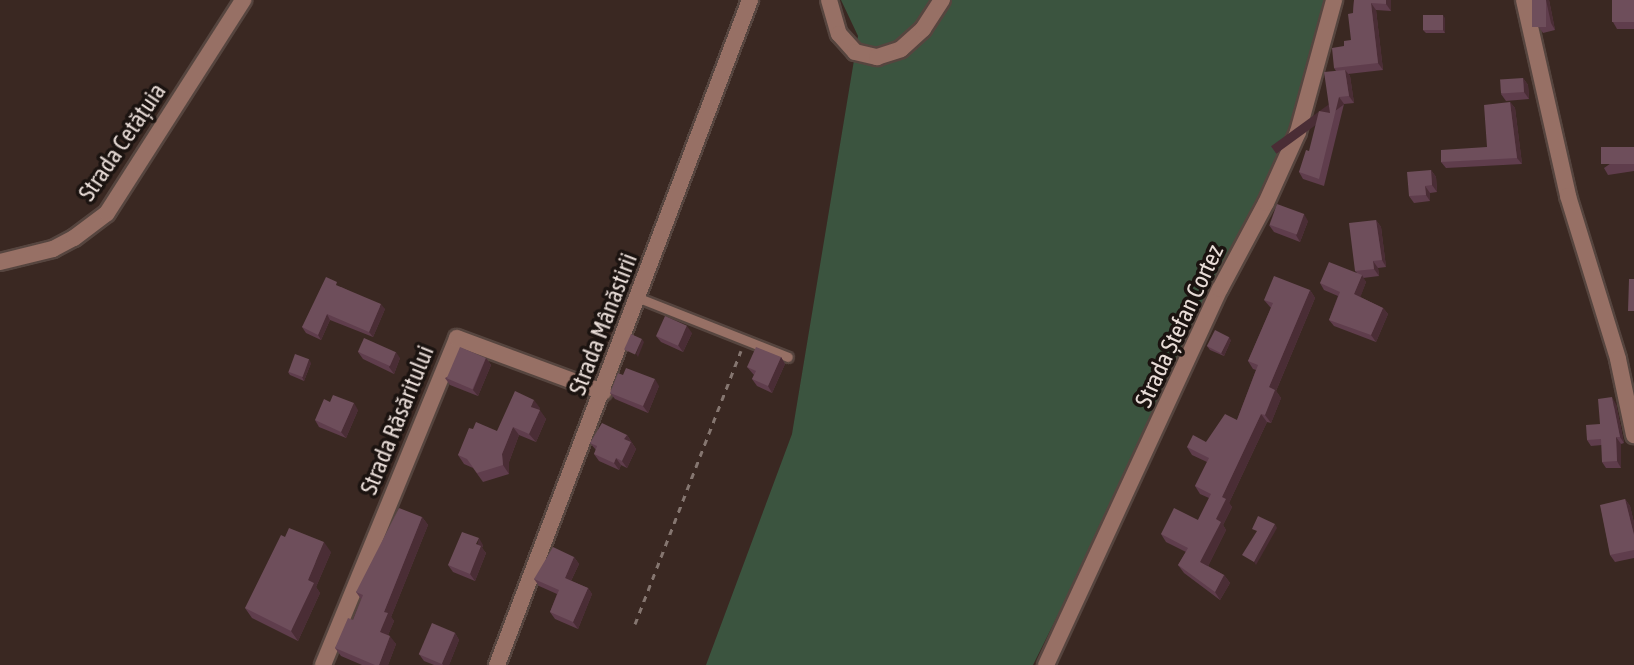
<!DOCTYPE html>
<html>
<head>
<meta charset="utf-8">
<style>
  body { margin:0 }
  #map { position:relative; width:1634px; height:665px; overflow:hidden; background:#3a2822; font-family:"Asap Condensed",sans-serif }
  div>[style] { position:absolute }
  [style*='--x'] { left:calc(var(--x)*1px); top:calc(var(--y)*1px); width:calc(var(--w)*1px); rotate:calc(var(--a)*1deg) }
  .green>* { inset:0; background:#3b543f }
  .path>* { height:3px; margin-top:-1.5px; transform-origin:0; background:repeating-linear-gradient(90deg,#857670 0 6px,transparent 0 12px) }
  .roads { filter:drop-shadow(2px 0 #56453f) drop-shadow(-2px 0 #56453f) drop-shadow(0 2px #56453f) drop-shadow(0 -2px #56453f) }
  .service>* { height:9px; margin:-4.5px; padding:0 4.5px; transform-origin:4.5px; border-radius:4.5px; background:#977065 }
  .minor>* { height:16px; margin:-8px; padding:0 8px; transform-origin:8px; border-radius:8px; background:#977065 }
  .tertiary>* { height:16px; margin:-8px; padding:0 8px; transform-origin:8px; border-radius:8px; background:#977065 }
  .wall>* { inset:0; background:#5f3d4c }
  .shaded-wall>* { inset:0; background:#4a2d35; transform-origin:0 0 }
  .building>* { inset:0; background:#6e4e5b; transform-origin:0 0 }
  span { translate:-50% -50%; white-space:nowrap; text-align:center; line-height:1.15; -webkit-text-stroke:7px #1b1310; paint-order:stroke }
  .street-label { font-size:24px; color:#e8dcd7 }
</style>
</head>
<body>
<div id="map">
  <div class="green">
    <i style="clip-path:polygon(841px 0,1324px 0,1298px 134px,1033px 665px,706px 665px,792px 434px,858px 36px)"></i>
  </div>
  <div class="path">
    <i style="--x:635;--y:624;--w:293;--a:-68.8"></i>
  </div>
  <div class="roads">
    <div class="service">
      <i style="--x:639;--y:298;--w:160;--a:21.6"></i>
    </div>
    <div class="minor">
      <i style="--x:829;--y:0;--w:35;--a:74"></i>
      <i style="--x:839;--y:34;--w:24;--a:48"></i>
      <i style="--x:855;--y:52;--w:23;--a:13"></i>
      <i style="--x:877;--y:57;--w:25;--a:-18"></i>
      <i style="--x:901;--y:49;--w:30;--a:-42"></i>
      <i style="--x:923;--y:29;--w:35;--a:-57"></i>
      <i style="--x:1524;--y:0;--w:201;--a:77.3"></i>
      <i style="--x:1568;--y:196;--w:170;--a:72.9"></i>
      <i style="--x:1618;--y:359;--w:78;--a:78.1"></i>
      <i style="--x:0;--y:262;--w:55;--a:-13.8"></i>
      <i style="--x:53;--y:249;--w:24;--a:-28"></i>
      <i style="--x:74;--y:238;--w:41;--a:-37.1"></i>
      <i style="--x:107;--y:213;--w:253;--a:-57.4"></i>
      <i style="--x:323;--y:665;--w:353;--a:-67.7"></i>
      <i style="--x:457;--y:338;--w:156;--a:20.3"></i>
      <i style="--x:497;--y:665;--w:712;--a:-69.17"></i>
    </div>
    <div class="tertiary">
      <i style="--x:1046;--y:665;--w:414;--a:-65.2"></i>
      <i style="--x:1220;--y:289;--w:98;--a:-61.9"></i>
      <i style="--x:1266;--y:203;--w:78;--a:-65.7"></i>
      <i style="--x:1298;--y:132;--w:137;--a:-74.7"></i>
    </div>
  </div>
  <div class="wall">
    <i style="clip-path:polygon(1354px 0,1391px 0,1391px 11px,1376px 10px,1383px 70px,1348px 74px,1350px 76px,1354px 103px,1344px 104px,1324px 186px,1303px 179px,1299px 172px,1330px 113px,1336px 71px,1334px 68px,1344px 46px,1351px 40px)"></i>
    <i style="clip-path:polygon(1532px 0,1549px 0,1555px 30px,1543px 33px,1538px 26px)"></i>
    <i style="clip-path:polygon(1634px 0,1634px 29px,1617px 29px,1613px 22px)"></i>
    <i style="clip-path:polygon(1445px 18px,1445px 33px,1426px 33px,1423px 30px)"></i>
    <i style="clip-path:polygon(1523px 78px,1528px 85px,1529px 99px,1506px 101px,1501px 94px)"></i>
    <i style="clip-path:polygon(1510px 102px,1515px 108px,1522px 164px,1446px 168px,1441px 162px,1487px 147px)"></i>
    <i style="clip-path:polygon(1634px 147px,1634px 171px,1608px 175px,1604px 168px)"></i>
    <i style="clip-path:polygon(1431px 170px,1436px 177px,1437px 192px,1430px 193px,1430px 201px,1414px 203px,1409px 196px)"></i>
    <i style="clip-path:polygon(1376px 220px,1381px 227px,1386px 267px,1378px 268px,1379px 276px,1363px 278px,1366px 282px,1360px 297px,1383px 308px,1388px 314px,1376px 342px,1334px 326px,1329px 320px,1338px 296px,1324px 290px,1320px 283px,1357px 273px,1355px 271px)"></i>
    <i style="clip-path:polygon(1308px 221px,1300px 242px,1274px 232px,1269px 225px)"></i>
    <i style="clip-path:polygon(341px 287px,385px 309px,373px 337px,330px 320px,321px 340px,306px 333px,302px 327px)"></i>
    <i style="clip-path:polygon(1310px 290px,1315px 298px,1276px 391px,1281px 398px,1271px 423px,1267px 422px,1229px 503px,1232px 507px,1223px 525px,1226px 530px,1208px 566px,1224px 575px,1230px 583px,1220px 600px,1184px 573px,1178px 565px,1186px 552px,1166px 542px,1161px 534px,1198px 520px,1209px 498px,1200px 494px,1195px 486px,1207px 462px,1192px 455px,1187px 447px,1206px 442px,1237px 420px,1256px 370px,1253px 369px,1248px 361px,1271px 308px,1264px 300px)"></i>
    <i style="clip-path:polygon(692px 333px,683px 352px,661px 342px,656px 336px)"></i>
    <i style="clip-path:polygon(1231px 340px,1224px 356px,1210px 350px,1207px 346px)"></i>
    <i style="clip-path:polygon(358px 352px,400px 358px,394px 374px,363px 359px)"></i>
    <i style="clip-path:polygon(781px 357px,785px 364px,772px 393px,757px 386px,752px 379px,754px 375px,747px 367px)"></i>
    <i style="clip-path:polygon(486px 358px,491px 365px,478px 396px,450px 385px,445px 378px)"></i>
    <i style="clip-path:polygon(311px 363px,304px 381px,290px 375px,288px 372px)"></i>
    <i style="clip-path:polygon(659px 386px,648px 413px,615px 399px,610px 393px)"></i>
    <i style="clip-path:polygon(1616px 404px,1624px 443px,1621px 444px,1621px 468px,1606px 468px,1602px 462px,1602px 445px,1591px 446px,1587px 440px)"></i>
    <i style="clip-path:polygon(540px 408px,539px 410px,546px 419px,536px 442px,519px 435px,509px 462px,509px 474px,483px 482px,473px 468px,464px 464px,458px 455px,473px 429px,497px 431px)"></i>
    <i style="clip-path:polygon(358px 410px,346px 438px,319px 427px,315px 420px)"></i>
    <i style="clip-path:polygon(627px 435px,636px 449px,627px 468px,621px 465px,619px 470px,599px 461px,594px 454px,596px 450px,590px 443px)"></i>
    <i style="clip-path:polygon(1625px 499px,1630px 506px,1634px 523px,1634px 558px,1615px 562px,1610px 555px)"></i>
    <i style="clip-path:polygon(422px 517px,428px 525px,391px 617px,394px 621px,388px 635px,396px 644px,388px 665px,362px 665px,341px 656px,335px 648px,353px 620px,361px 599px,356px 592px)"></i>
    <i style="clip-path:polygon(483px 545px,482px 548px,486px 553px,475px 581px,453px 572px,448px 565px)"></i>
    <i style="clip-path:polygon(331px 552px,316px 587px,320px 593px,298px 641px,252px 618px,245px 608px)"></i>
    <i style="clip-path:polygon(574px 557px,579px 564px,571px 581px,588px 588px,592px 594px,578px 629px,555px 619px,550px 612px,557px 594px,539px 586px,534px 579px)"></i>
    <i style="clip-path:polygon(455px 633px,459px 640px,449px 665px,434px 665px,424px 661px,419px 654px)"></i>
  </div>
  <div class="shaded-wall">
    <i style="clip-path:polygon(1386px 0,1391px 0,1391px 11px,1386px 4px)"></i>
    <i style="clip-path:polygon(1546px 0,1549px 0,1555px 30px,1551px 23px)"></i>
    <i style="clip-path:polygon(1371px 3px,1376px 10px,1383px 70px,1378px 63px)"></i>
    <i style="clip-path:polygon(1443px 15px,1445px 18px,1445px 33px,1443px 30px)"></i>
    <i style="clip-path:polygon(1345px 70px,1350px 76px,1354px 103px,1349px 96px)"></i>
    <i style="clip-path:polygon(1523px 78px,1528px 85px,1529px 99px,1524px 92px)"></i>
    <i style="left:1339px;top:97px;width:9px;height:84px;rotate:54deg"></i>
    <i style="clip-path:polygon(1510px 102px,1515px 108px,1522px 164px,1517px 158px)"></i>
    <i style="clip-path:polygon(1431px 170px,1436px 177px,1437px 192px,1432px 185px)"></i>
    <i style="clip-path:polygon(1425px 186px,1430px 193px,1430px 201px,1426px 195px)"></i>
    <i style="clip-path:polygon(1304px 214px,1308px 221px,1300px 242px,1296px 235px)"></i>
    <i style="clip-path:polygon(1376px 220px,1381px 227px,1386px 267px,1382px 260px)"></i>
    <i style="clip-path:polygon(1373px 261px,1378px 268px,1379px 276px,1374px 269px)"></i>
    <i style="clip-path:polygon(1362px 275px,1366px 282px,1359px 301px,1354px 294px)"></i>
    <i style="clip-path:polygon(1310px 290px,1315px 298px,1276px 391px,1281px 398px,1271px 423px,1265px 415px,1269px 387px)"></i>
    <i style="clip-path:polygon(381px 304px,385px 309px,373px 337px,369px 332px)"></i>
    <i style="clip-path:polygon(1383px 308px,1388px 314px,1376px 342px,1371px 335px)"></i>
    <i style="clip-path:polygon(327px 314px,330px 320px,321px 340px,318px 335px)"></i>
    <i style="clip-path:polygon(687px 326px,692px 333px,683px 352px,678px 345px)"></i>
    <i style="clip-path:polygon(1229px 337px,1231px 340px,1224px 356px,1221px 353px)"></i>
    <i style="clip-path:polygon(642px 339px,644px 342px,638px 357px,636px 354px)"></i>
    <i style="clip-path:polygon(396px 352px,400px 358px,394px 374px,389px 367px)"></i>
    <i style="clip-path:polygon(781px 357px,785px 364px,772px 393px,768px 386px)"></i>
    <i style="clip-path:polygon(486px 358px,491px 365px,478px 396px,473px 390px)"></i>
    <i style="clip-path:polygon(309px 359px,311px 363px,304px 381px,302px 377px)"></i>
    <i style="clip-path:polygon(655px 379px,659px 386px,648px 413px,643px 406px)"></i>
    <i style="clip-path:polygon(1612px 397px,1616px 404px,1624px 443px,1620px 437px)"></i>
    <i style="clip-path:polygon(534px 400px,540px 408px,537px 415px,531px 407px)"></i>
    <i style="clip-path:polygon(354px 403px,358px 410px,346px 438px,341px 432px)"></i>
    <i style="clip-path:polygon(540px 410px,546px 419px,536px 442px,529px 434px)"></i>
    <i style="clip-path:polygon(1261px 414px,1267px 422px,1229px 503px,1232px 507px,1223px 525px,1226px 530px,1206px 570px,1200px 562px,1222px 497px)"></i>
    <i style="clip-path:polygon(513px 427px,519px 435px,509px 462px,509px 474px,503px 465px,502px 454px)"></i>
    <i style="clip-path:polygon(627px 435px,636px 449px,627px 468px,622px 461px,624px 439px)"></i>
    <i style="clip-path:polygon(1616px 437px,1621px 444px,1621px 468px,1617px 461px)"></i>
    <i style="clip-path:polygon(616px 458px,621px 465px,619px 470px,614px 463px)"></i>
    <i style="clip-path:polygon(1625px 499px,1630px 506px,1634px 523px,1634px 535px)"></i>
    <i style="clip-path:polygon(422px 517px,428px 525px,391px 617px,394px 621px,386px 640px,380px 632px,384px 612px)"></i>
    <i style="clip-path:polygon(1275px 524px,1277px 528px,1256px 565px,1254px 562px)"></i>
    <i style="clip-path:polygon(479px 538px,483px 545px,482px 548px,486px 553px,475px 581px,470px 574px)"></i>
    <i style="clip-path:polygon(324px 542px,331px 552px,316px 587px,320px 593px,298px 641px,291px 631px,308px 580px)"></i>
    <i style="clip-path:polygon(574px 557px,579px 564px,569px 585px,565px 578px)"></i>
    <i style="clip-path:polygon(1224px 575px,1230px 583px,1220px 600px,1215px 592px)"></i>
    <i style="clip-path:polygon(588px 588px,592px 594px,578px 629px,573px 622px)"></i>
    <i style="clip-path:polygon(455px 633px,459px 640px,449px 665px,443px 665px,442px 663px)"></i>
    <i style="clip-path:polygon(390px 636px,396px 644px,388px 665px,379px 665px)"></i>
  </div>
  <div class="building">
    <i style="clip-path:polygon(1354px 0,1386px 0,1386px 4px,1371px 3px,1378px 63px,1334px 68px,1332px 48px,1344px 46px,1344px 41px,1351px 40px,1348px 14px,1353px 13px)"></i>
    <i style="left:1532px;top:0;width:14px;height:27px"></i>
    <i style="left:1612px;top:0;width:22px;height:22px"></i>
    <i style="left:1423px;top:15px;width:20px;height:15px"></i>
    <i style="clip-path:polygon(1345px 70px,1349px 96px,1339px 97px,1319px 179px,1299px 172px,1306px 150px,1309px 151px,1319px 111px,1330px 113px,1324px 72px)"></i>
    <i style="left:1523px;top:78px;width:14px;height:23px;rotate:86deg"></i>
    <i style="clip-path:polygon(1510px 102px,1517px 158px,1441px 162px,1441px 150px,1487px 147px,1484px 105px)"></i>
    <i style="left:1634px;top:147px;width:17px;height:33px;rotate:90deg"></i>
    <i style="clip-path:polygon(1431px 170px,1432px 185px,1425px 186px,1426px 195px,1409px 196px,1407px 172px)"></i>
    <i style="left:1277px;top:204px;width:29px;height:22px;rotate:20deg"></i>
    <i style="clip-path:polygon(1376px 220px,1382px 260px,1373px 261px,1374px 269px,1355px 271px,1349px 223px)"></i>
    <i style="clip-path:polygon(1329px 262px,1362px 275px,1354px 294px,1383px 308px,1371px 335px,1329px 320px,1340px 292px,1320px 283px)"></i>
    <i style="clip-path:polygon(1274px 276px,1310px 290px,1269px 387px,1275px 390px,1265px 415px,1261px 414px,1222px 497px,1226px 499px,1216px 519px,1221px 522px,1200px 562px,1224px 575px,1215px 592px,1178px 565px,1188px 548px,1161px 534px,1174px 508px,1198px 520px,1211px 494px,1195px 486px,1209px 458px,1187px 447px,1193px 435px,1206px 442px,1225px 414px,1237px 420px,1258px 365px,1248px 361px,1273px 303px,1264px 300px)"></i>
    <i style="clip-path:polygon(326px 277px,337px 282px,336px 285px,381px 304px,369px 332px,327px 314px,318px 335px,302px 327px)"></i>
    <i style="clip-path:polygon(1629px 279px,1634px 279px,1634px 311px,1628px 311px)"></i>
    <i style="left:665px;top:316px;width:24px;height:22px;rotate:24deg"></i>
    <i style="left:1215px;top:330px;width:16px;height:18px;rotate:27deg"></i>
    <i style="left:631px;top:334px;width:12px;height:17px;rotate:24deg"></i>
    <i style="left:364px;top:338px;width:35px;height:15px;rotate:24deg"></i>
    <i style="left:460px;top:347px;width:28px;height:34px;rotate:23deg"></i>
    <i style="clip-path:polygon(756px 347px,781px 357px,768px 386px,752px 379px,756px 371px,747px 367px)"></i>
    <i style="left:295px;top:354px;width:15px;height:19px;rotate:20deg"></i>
    <i style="clip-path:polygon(626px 368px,655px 379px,643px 406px,610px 393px,618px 373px,623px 375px)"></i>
    <i style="clip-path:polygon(515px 391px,534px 400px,531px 407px,540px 410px,529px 434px,513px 427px,502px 454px,503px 465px,477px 473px,467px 459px,458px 455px,469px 428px,473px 429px,476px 422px,497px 431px)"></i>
    <i style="clip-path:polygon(333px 395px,354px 403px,341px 432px,315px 420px,324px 399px,330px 402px)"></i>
    <i style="clip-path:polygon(1612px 397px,1620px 437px,1616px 437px,1617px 461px,1602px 462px,1601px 439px,1587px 440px,1586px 425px,1600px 424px,1598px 399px)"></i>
    <i style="clip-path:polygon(602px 423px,627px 435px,624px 439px,631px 442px,622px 461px,616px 458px,614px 463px,594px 454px,597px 446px,590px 443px)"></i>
    <i style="clip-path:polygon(1625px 499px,1634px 535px,1634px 550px,1610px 555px,1600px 505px)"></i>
    <i style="clip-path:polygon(399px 508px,422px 517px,384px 612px,388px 613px,380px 632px,390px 636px,379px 665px,375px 665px,335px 648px,348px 618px,353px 620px,363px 595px,356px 592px)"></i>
    <i style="clip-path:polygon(1258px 516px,1275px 524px,1254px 562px,1242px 555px,1257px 531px,1252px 529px)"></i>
    <i style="clip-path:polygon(289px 528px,324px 542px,308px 580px,314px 583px,291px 631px,245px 608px,281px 535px,285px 537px)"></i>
    <i style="clip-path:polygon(462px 532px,479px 538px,476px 544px,481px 546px,470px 574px,448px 565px)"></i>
    <i style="clip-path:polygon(553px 547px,574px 557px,565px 578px,588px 588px,573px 622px,550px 612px,559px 590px,534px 579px)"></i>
    <i style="left:432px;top:623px;width:25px;height:34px;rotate:23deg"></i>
  </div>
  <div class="street-label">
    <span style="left:122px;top:142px;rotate:-56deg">Strada Cetățuia</span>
    <span style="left:603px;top:324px;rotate:-69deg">Strada Mânăstirii</span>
    <span style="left:1179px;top:326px;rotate:-65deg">Strada Ștefan Cortez</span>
    <span style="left:397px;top:420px;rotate:-68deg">Strada Răsăritului</span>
  </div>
</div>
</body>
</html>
